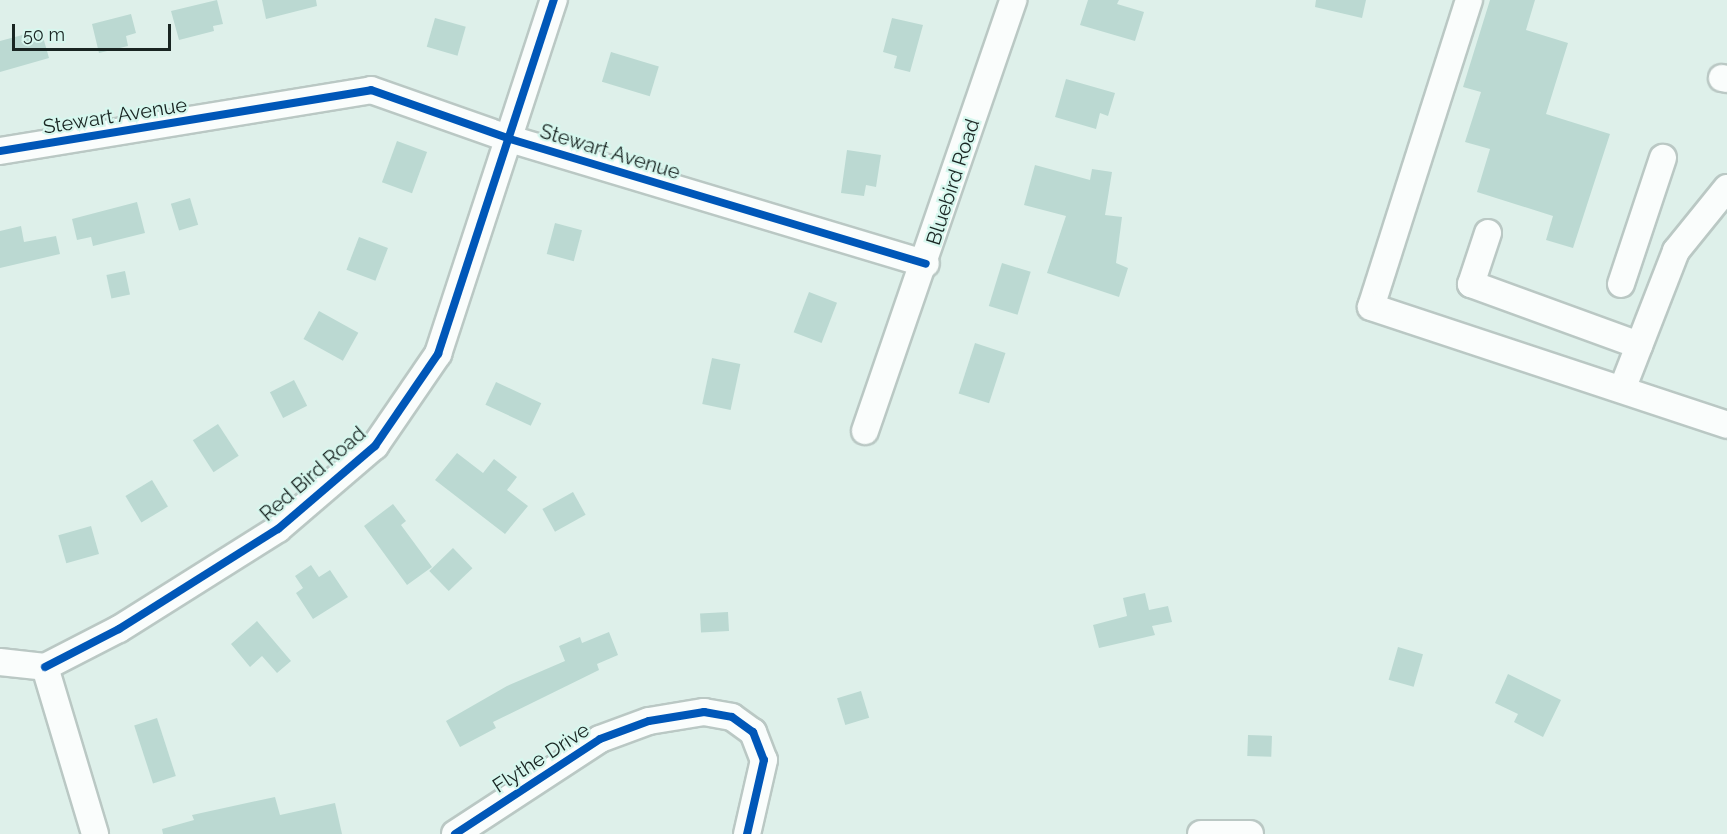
<!DOCTYPE html>
<html>
<head>
<meta charset="utf-8">
<style>
  body { margin:0 }
  #map { position:relative; width:1727px; height:834px; overflow:hidden; background:#def0ea; font-family:Raleway,sans-serif }
  div>[style] { position:absolute }
  [style*='--x'] { left:calc(var(--x)*1px); top:calc(var(--y)*1px); width:calc(var(--w)*1px); rotate:calc(var(--a)*1deg) }
  .building>* { inset:0; background:#bbd9d2; transform-origin:0 0 }
  .roads { filter:drop-shadow(2px 0 #bac8c4) drop-shadow(-2px 0 #bac8c4) drop-shadow(0 2px #bac8c4) drop-shadow(0 -2px #bac8c4) }
  .minor>* { height:26px; margin:-13px; padding:0 13px; transform-origin:13px; border-radius:13px; background:#fafdfc }
  .cycleway>* { height:8px; margin:-4px; padding:0 4px; transform-origin:4px; border-radius:4px; background:#0057b8 }
  span { translate:-50% -50%; white-space:nowrap; text-align:center; line-height:1.15; -webkit-text-stroke:4.5px #d7f7ee; paint-order:stroke }
  .street-label { font-size:20px; color:#192522 }
  .scale { position:absolute; left:12px; top:24px; width:159px; height:27px; box-sizing:border-box; border:3px solid #192522; border-top:0; padding-left:8px; font-size:18px; line-height:21px; white-space:nowrap; color:#192522; -webkit-text-stroke:4px #d7f7ee; paint-order:stroke }
</style>
</head>
<body>
<div id="map">
  <div class="building">
    <i style="clip-path:polygon(217px 0,223px 24px,213px 26px,214px 31px,179px 40px,171px 11px)"></i>
    <i style="clip-path:polygon(262px 0,316px 0,317px 6px,266px 19px)"></i>
    <i style="clip-path:polygon(1088px 0,1119px 0,1117px 4px,1144px 12px,1135px 41px,1080px 25px)"></i>
    <i style="clip-path:polygon(1316px 0,1366px 0,1362px 18px,1315px 7px)"></i>
    <i style="clip-path:polygon(1490px 0,1535px 0,1526px 30px,1568px 43px,1546px 114px,1610px 134px,1573px 248px,1546px 240px,1553px 216px,1477px 192px,1490px 149px,1465px 142px,1481px 92px,1463px 87px)"></i>
    <i style="clip-path:polygon(131px 14px,136px 33px,126px 36px,128px 46px,99px 53px,92px 24px)"></i>
    <i style="left:435px;top:18px;width:32px;height:30px;rotate:16deg"></i>
    <i style="clip-path:polygon(892px 18px,923px 25px,910px 72px,894px 68px,897px 56px,883px 52px)"></i>
    <i style="clip-path:polygon(41px 30px,49px 58px,0 72px,0 41px)"></i>
    <i style="left:611px;top:52px;width:50px;height:31px;rotate:17deg"></i>
    <i style="clip-path:polygon(1066px 79px,1115px 93px,1108px 116px,1100px 113px,1096px 129px,1055px 117px)"></i>
    <i style="left:397px;top:141px;width:32px;height:44px;rotate:20deg"></i>
    <i style="clip-path:polygon(847px 150px,881px 155px,876px 187px,866px 185px,864px 196px,841px 193px)"></i>
    <i style="clip-path:polygon(1035px 165px,1090px 180px,1092px 169px,1112px 172px,1105px 215px,1122px 217px,1116px 263px,1128px 268px,1119px 297px,1047px 273px,1066px 216px,1024px 205px)"></i>
    <i style="left:190px;top:198px;width:28px;height:20px;rotate:73deg"></i>
    <i style="clip-path:polygon(137px 202px,145px 233px,93px 246px,91px 237px,77px 240px,72px 219px)"></i>
    <i style="left:555px;top:223px;width:28px;height:32px;rotate:15deg"></i>
    <i style="clip-path:polygon(21px 226px,24px 242px,56px 236px,60px 254px,0 268px,0 231px)"></i>
    <i style="left:359px;top:237px;width:31px;height:35px;rotate:21deg"></i>
    <i style="left:1002px;top:263px;width:30px;height:45px;rotate:17deg"></i>
    <i style="left:125px;top:271px;width:24px;height:19px;rotate:78deg"></i>
    <i style="left:809px;top:292px;width:30px;height:43px;rotate:21deg"></i>
    <i style="left:319px;top:311px;width:45px;height:32px;rotate:29deg"></i>
    <i style="left:975px;top:343px;width:32px;height:53px;rotate:18deg"></i>
    <i style="left:712px;top:358px;width:29px;height:47px;rotate:12deg"></i>
    <i style="left:294px;top:380px;width:29px;height:27px;rotate:63deg"></i>
    <i style="left:496px;top:382px;width:50px;height:25px;rotate:25deg"></i>
    <i style="left:218px;top:424px;width:38px;height:30px;rotate:57deg"></i>
    <i style="clip-path:polygon(457px 453px,483px 473px,494px 459px,517px 477px,507px 490px,528px 506px,505px 534px,435px 480px)"></i>
    <i style="left:152px;top:480px;width:31px;height:31px;rotate:59deg"></i>
    <i style="left:573px;top:492px;width:26px;height:35px;rotate:61deg"></i>
    <i style="clip-path:polygon(393px 504px,406px 521px,401px 525px,432px 567px,407px 585px,364px 526px)"></i>
    <i style="left:91px;top:526px;width:29px;height:34px;rotate:74deg"></i>
    <i style="left:453px;top:548px;width:28px;height:33px;rotate:46deg"></i>
    <i style="clip-path:polygon(311px 565px,319px 577px,330px 570px,348px 597px,313px 619px,296px 593px,303px 588px,295px 576px)"></i>
    <i style="clip-path:polygon(1145px 593px,1149px 610px,1168px 606px,1172px 622px,1152px 626px,1155px 635px,1099px 648px,1093px 625px,1127px 616px,1123px 598px)"></i>
    <i style="left:728px;top:612px;width:19px;height:28px;rotate:87deg"></i>
    <i style="clip-path:polygon(257px 621px,291px 661px,277px 673px,262px 656px,250px 667px,231px 644px)"></i>
    <i style="clip-path:polygon(609px 632px,618px 655px,597px 664px,599px 670px,493px 722px,496px 728px,460px 747px,446px 721px,507px 686px,565px 661px,559px 646px,580px 637px,582px 643px)"></i>
    <i style="left:1398px;top:647px;width:26px;height:34px;rotate:16deg"></i>
    <i style="clip-path:polygon(1508px 674px,1561px 700px,1543px 737px,1514px 722px,1518px 714px,1495px 703px)"></i>
    <i style="left:861px;top:691px;width:28px;height:25px;rotate:73deg"></i>
    <i style="left:157px;top:718px;width:61px;height:24px;rotate:72deg"></i>
    <i style="left:1248px;top:735px;width:24px;height:21px;rotate:2deg"></i>
    <i style="clip-path:polygon(275px 797px,280px 815px,335px 803px,342px 834px,163px 834px,162px 829px,194px 820px,192px 815px)"></i>
  </div>
  <div class="roads">
    <div class="minor">
      <i style="--x:1469;--y:0;--w:322;--a:107.7"></i>
      <i style="--x:1371;--y:307;--w:375;--a:18.3"></i>
      <i style="--x:1722;--y:78;--w:5;--a:11"></i>
      <i style="--x:0;--y:151;--w:376;--a:-9.3"></i>
      <i style="--x:371;--y:90;--w:147;--a:19.4"></i>
      <i style="--x:510;--y:139;--w:434;--a:16.7"></i>
      <i style="--x:1488;--y:233;--w:54;--a:108.4"></i>
      <i style="--x:1471;--y:284;--w:179;--a:20"></i>
      <i style="--x:1621;--y:284;--w:133;--a:-71.6"></i>
      <i style="--x:1623;--y:387;--w:146;--a:-68.7"></i>
      <i style="--x:1676;--y:251;--w:81;--a:-51"></i>
      <i style="--x:865;--y:431;--w:456;--a:-71"></i>
      <i style="--x:0;--y:662;--w:45;--a:6.3"></i>
      <i style="--x:45;--y:667;--w:83;--a:-27.2"></i>
      <i style="--x:119;--y:629;--w:188;--a:-32.2"></i>
      <i style="--x:278;--y:529;--w:128;--a:-40.6"></i>
      <i style="--x:375;--y:446;--w:112;--a:-55.6"></i>
      <i style="--x:438;--y:354;--w:373;--a:-71.9"></i>
      <i style="--x:45;--y:667;--w:174;--a:73.3"></i>
      <i style="--x:455;--y:834;--w:173;--a:-33.2"></i>
      <i style="--x:600;--y:739;--w:52;--a:-20.2"></i>
      <i style="--x:649;--y:721;--w:56;--a:-9.3"></i>
      <i style="--x:704;--y:712;--w:28;--a:10"></i>
      <i style="--x:732;--y:717;--w:26;--a:36"></i>
      <i style="--x:753;--y:732;--w:30;--a:69"></i>
      <i style="--x:764;--y:760;--w:76;--a:102.9"></i>
      <i style="--x:1201;--y:834;--w:49;--a:0"></i>
    </div>
  </div>
  <div class="cycleway">
    <i style="--x:0;--y:151;--w:376;--a:-9.3"></i>
    <i style="--x:371;--y:90;--w:147;--a:19.4"></i>
    <i style="--x:510;--y:139;--w:434;--a:16.7"></i>
    <i style="--x:45;--y:667;--w:83;--a:-27.2"></i>
    <i style="--x:119;--y:629;--w:188;--a:-32.2"></i>
    <i style="--x:278;--y:529;--w:128;--a:-40.6"></i>
    <i style="--x:375;--y:446;--w:112;--a:-55.6"></i>
    <i style="--x:438;--y:354;--w:373;--a:-71.9"></i>
    <i style="--x:455;--y:834;--w:173;--a:-33.2"></i>
    <i style="--x:600;--y:739;--w:52;--a:-20.2"></i>
    <i style="--x:649;--y:721;--w:56;--a:-9.3"></i>
    <i style="--x:704;--y:712;--w:28;--a:10"></i>
    <i style="--x:732;--y:717;--w:26;--a:36"></i>
    <i style="--x:753;--y:732;--w:30;--a:69"></i>
    <i style="--x:764;--y:760;--w:76;--a:102.9"></i>
  </div>
  <div class="street-label">
    <span style="left:115px;top:116px;rotate:-9deg">Stewart Avenue</span>
    <span style="left:610px;top:152px;rotate:17deg">Stewart Avenue</span>
    <span style="left:953px;top:182px;rotate:-72deg">Bluebird Road</span>
    <span style="left:313px;top:474px;rotate:-41deg">Red Bird Road</span>
    <span style="left:541px;top:758px;rotate:-33deg">Flythe Drive</span>
  </div>
  <div class="scale">50 m</div>
</div>
</body>
</html>
